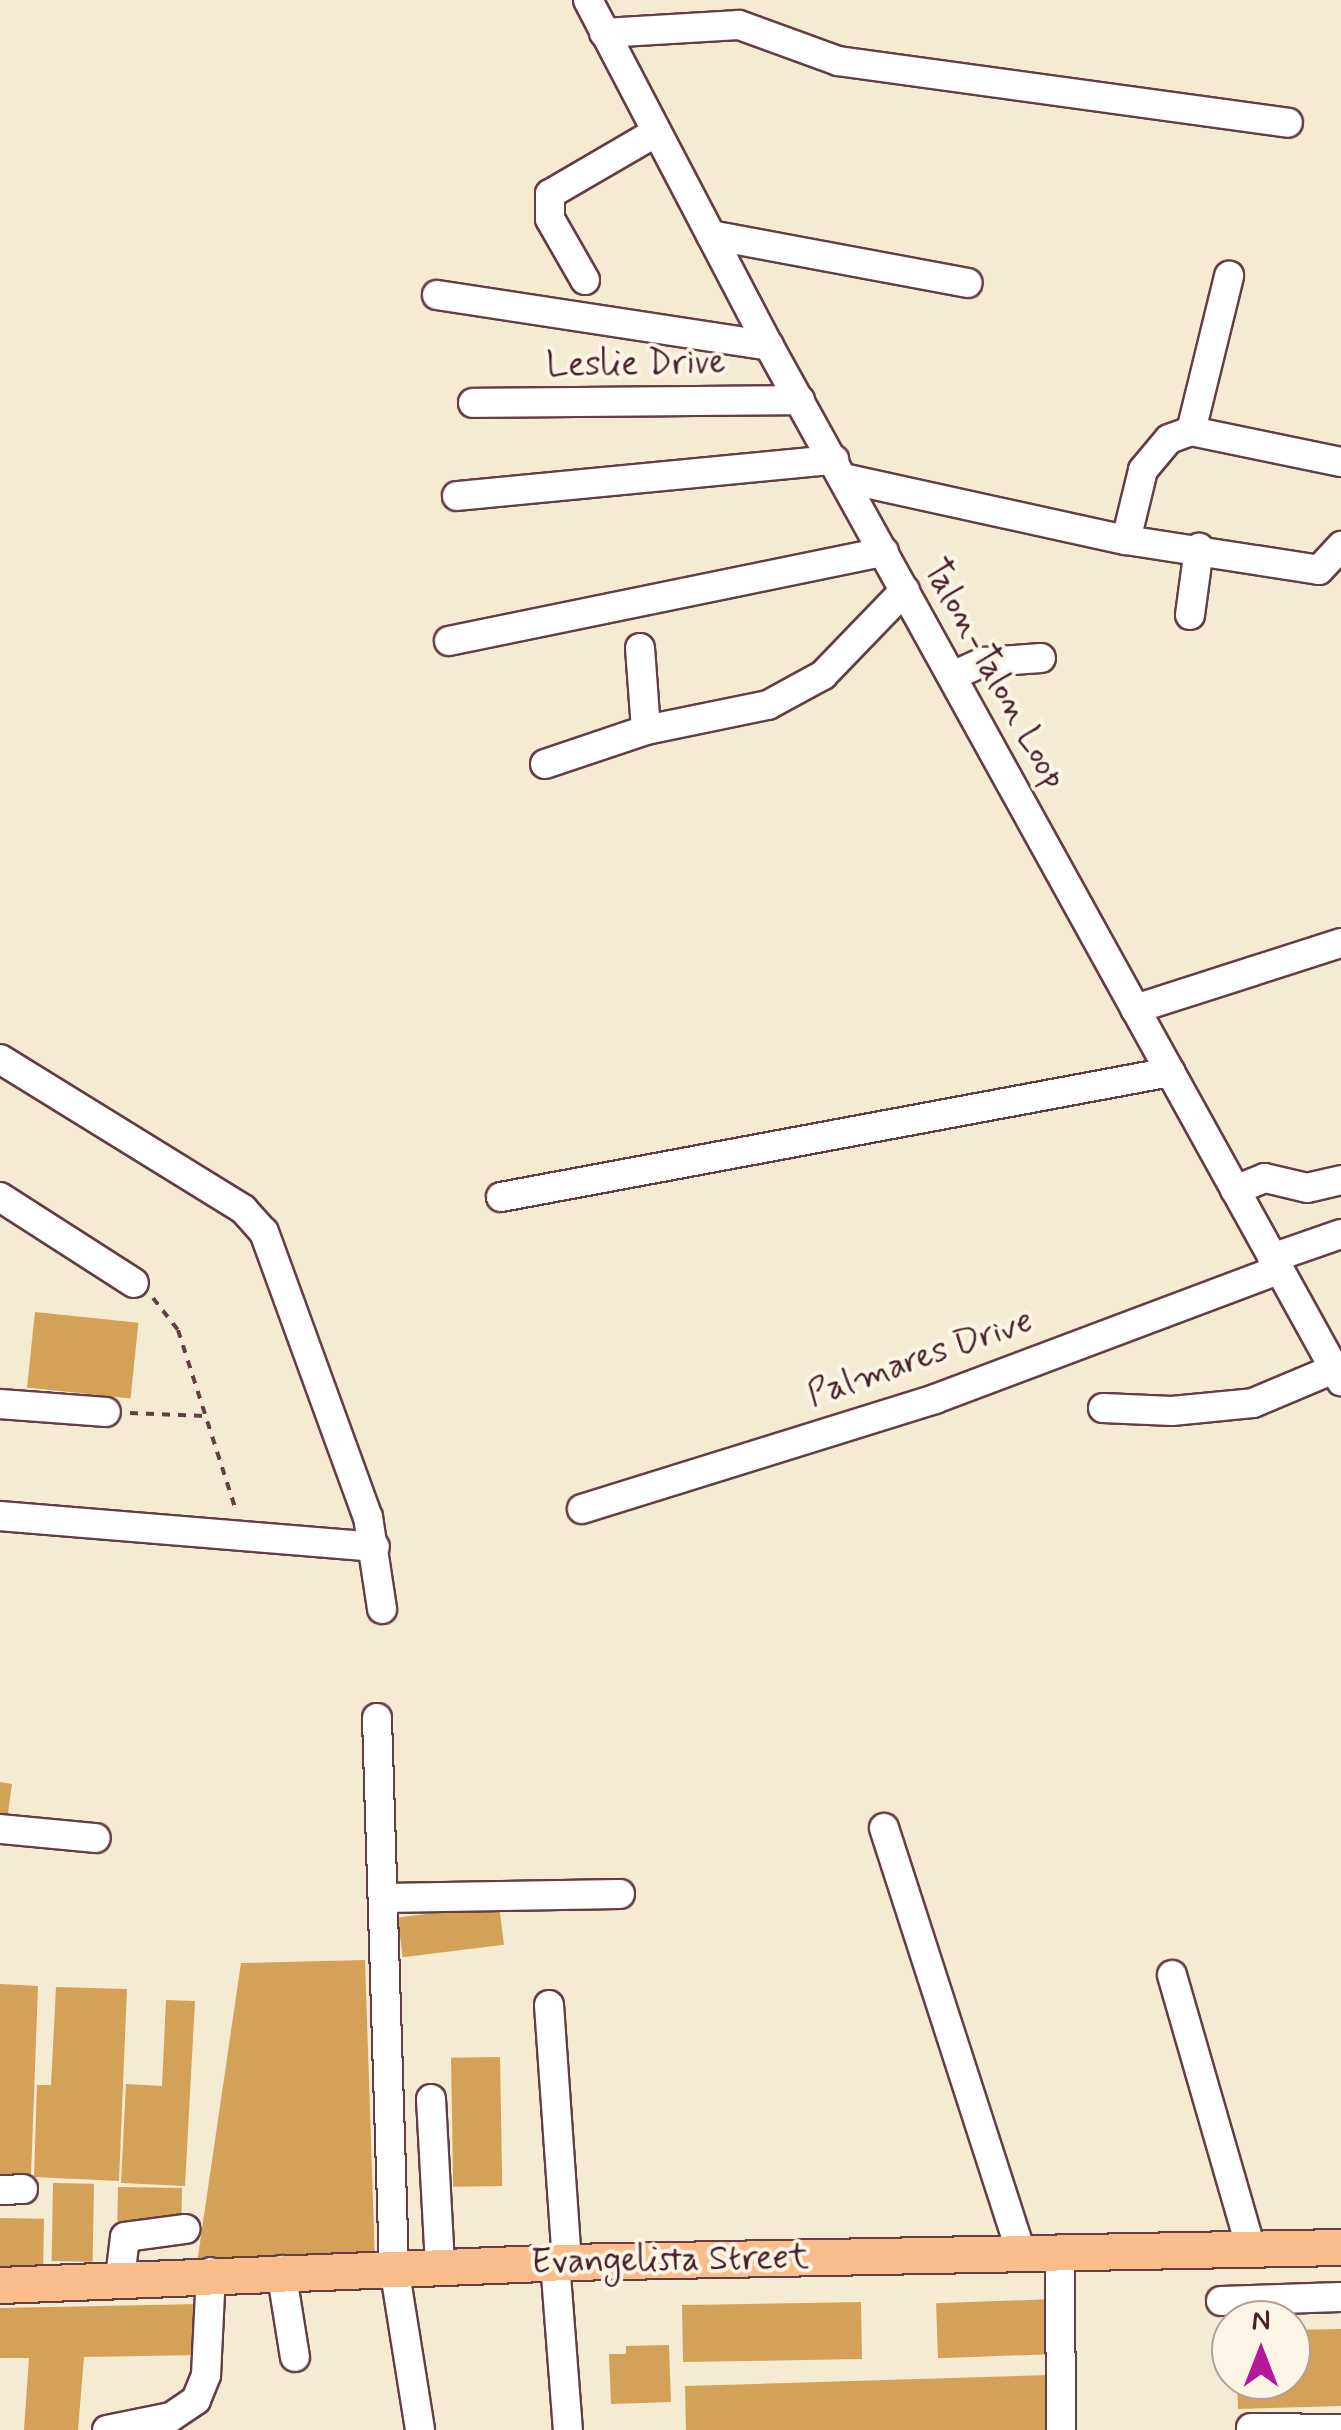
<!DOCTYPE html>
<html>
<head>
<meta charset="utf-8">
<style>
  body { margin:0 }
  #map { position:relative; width:1341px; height:2430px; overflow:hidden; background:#f4ebd2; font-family:Mynerve,sans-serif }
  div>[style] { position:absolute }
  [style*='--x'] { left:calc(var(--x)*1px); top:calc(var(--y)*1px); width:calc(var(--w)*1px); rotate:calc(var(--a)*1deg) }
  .building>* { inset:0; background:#d4a159; transform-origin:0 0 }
  .path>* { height:4px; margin-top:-2px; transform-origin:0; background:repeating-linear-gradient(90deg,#643e44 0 8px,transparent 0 16px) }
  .roads { filter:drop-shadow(2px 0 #643e44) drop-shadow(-2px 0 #643e44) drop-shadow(0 2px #643e44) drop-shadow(0 -2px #643e44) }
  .minor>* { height:28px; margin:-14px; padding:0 14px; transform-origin:14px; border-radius:14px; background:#fff }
  .major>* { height:35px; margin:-17.5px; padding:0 17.5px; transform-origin:17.5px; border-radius:17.5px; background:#f9bc8a }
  span { translate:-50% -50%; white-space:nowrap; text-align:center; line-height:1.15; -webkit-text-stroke:8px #fcf5e5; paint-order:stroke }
  .street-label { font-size:35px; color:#4a1f2b }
  .north { position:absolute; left:1211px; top:2300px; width:100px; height:100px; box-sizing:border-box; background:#fcf5e5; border:2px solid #b59f9b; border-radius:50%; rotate:0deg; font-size:28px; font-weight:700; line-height:40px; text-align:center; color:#4a1f2b }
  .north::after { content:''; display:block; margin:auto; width:35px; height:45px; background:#b5179e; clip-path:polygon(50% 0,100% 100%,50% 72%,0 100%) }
</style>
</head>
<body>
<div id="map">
  <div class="building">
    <i style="left:35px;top:1312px;width:104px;height:76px;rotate:6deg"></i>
    <i style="clip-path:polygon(0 1782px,12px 1784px,7px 1820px,0 1819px)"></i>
    <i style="left:499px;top:1905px;width:40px;height:102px;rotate:83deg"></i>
    <i style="clip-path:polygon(365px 1960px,375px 2262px,197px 2263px,241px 1963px)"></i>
    <i style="clip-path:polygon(0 1984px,38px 1986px,31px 2175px,0 2174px)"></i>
    <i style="clip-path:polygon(56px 1987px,127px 1989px,119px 2181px,34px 2177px,37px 2085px,51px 2085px)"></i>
    <i style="clip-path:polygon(166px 2000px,195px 2001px,185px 2186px,121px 2183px,126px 2084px,162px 2086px)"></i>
    <i style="left:500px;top:2057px;width:129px;height:49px;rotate:89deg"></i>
    <i style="left:53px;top:2183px;width:41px;height:78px;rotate:1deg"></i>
    <i style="left:118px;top:2187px;width:64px;height:34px;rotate:1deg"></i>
    <i style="left:0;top:2218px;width:44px;height:50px;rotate:1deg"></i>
    <i style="left:1056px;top:2299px;width:55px;height:120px;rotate:88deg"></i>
    <i style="left:861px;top:2302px;width:57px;height:179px;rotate:89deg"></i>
    <i style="clip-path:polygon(199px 2304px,200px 2355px,84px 2357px,78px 2430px,24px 2430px,29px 2358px,0 2358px,0 2308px)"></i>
    <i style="clip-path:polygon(1341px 2329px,1341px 2406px,1238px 2409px,1237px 2380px,1291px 2380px,1291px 2330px)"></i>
    <i style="clip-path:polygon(669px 2345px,671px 2402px,611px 2404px,609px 2354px,626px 2354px,626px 2346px)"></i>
    <i style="clip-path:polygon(1051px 2375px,1053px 2430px,686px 2430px,685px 2386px)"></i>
  </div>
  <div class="path">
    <i style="--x:153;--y:1298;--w:41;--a:52"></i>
    <i style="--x:178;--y:1330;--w:190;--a:72.2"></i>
    <i style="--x:130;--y:1413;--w:75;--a:2.3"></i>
  </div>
  <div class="roads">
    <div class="minor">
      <i style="--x:588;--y:0;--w:390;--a:62.4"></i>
      <i style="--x:769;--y:346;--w:1183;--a:61.07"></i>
      <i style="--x:604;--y:33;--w:135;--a:-3.4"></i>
      <i style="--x:739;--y:25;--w:105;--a:20"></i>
      <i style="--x:838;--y:61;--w:454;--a:7.8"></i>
      <i style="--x:711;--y:235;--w:261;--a:10.6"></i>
      <i style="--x:585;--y:280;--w:70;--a:-119.8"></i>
      <i style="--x:550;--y:219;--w:25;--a:-90"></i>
      <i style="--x:550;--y:194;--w:121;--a:-30.2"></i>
      <i style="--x:437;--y:295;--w:336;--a:8.7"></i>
      <i style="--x:473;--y:403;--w:327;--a:-0.5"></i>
      <i style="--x:1191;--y:431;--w:160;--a:-76.2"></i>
      <i style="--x:843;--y:478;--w:290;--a:12.4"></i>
      <i style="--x:1126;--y:540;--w:72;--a:-76.3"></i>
      <i style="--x:1143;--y:470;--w:40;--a:-50"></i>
      <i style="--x:1169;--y:439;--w:23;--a:-20"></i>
      <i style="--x:1191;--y:431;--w:153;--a:11.7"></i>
      <i style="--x:457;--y:496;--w:379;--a:-5.5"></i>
      <i style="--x:1126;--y:540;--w:195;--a:8.8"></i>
      <i style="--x:1319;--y:570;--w:33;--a:-47"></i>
      <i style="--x:1190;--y:615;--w:68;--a:-82.3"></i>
      <i style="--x:449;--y:641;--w:444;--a:-11.6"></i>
      <i style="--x:640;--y:648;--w:82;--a:85.8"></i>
      <i style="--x:952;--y:676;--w:35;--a:-24"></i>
      <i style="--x:984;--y:662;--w:57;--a:-4"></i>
      <i style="--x:545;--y:764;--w:107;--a:-18.6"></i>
      <i style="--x:646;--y:730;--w:125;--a:-11.6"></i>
      <i style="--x:768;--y:705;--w:63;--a:-28.6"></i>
      <i style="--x:823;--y:675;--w:118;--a:-46"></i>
      <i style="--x:1135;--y:1009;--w:216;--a:-17.8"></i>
      <i style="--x:0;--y:1059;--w:286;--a:31.7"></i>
      <i style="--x:243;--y:1209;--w:31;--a:48"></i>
      <i style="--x:264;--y:1232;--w:303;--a:70"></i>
      <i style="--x:368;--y:1517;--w:93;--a:81.3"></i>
      <i style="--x:1235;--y:1190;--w:32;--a:-22"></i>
      <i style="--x:1265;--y:1178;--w:43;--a:13.4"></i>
      <i style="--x:1307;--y:1188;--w:35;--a:-13"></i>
      <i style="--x:0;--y:1197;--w:159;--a:32.7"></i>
      <i style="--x:501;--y:1197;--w:681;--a:-10.58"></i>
      <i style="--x:1272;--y:1258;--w:73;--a:-19.2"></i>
      <i style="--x:0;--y:1404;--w:106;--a:4.3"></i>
      <i style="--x:1103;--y:1408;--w:69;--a:2.5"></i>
      <i style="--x:1172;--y:1411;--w:81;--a:-5.6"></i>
      <i style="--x:1253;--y:1403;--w:88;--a:-22.8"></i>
      <i style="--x:582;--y:1509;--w:370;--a:-17.3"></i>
      <i style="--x:935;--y:1399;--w:367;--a:-20.6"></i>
      <i style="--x:0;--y:1516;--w:376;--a:4.7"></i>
      <i style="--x:377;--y:1718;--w:549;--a:88.23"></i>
      <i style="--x:394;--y:2267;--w:165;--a:80.9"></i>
      <i style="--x:884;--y:1828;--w:450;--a:72.1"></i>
      <i style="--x:0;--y:1829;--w:96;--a:5.4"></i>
      <i style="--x:384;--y:1898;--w:236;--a:-1"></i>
      <i style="--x:1172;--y:1975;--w:285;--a:73.9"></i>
      <i style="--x:549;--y:2005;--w:258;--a:86"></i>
      <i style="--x:431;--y:2099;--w:167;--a:86.9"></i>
      <i style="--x:0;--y:2190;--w:23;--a:-2"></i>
      <i style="--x:1060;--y:2255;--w:175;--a:89.7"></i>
      <i style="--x:555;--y:2262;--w:169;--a:85.6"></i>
      <i style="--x:281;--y:2270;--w:88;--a:80.9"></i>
      <i style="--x:120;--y:2278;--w:41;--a:-83"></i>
      <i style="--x:125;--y:2237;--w:61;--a:-7.6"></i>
      <i style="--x:1221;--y:2301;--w:120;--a:-1.9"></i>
      <i style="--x:1251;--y:2428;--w:90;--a:0.6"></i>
      <i style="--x:107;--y:2430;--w:65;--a:-11.5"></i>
      <i style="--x:171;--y:2417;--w:30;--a:-34"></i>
      <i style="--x:196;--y:2400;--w:27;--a:-68"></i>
      <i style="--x:206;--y:2375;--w:103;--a:-87.2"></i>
    </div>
    <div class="major">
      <i style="--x:0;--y:2285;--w:567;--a:-2.32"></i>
      <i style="--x:567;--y:2262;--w:774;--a:-1.11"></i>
    </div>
  </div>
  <div class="street-label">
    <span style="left:636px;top:364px;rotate:-1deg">Leslie Drive</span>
    <span style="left:994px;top:674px;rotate:61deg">Talon-Talon Loop</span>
    <span style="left:920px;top:1358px;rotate:-19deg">Palmares Drive</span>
    <span style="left:670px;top:2260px;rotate:-1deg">Evangelista Street</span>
  </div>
  <div class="north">N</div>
</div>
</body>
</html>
